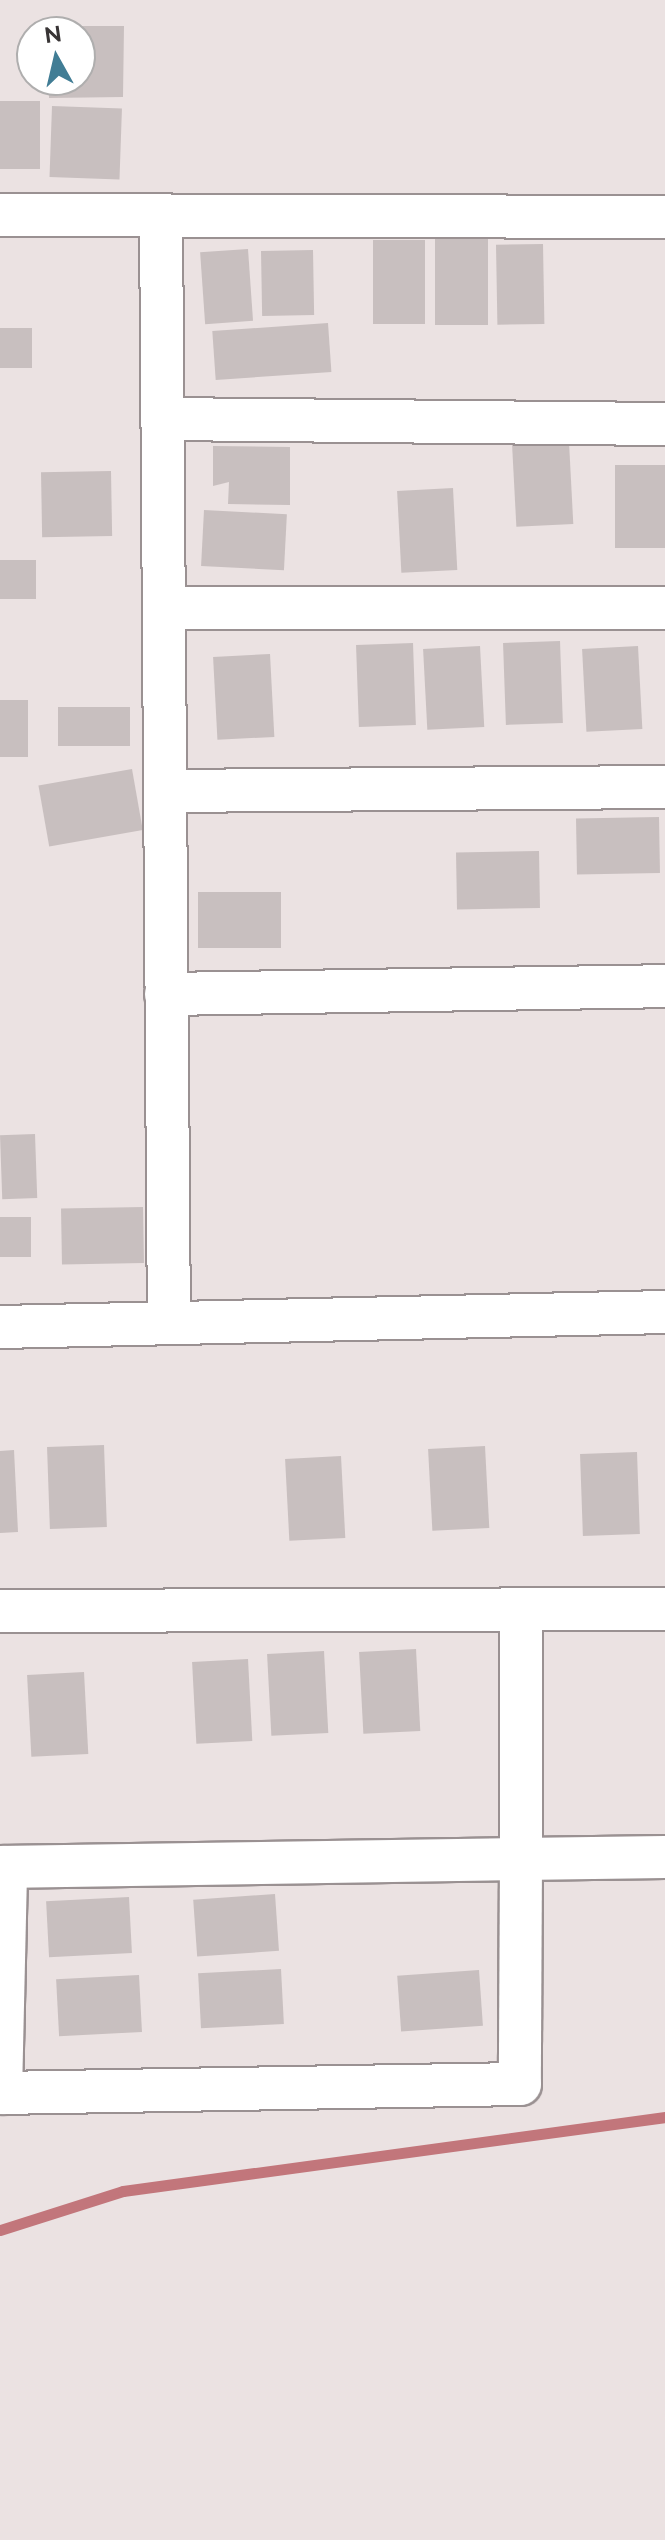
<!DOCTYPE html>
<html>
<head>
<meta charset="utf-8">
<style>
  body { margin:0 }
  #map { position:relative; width:665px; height:2540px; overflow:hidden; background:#ebe2e2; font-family:Raleway,sans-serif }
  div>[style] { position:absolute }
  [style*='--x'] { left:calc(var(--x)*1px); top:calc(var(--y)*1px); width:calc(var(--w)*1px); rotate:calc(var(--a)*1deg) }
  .stream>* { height:11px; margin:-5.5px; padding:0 5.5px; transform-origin:5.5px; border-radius:5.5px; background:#c2767b }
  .building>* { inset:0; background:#c8bfbf; transform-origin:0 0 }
  .roads { filter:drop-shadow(2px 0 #9a9192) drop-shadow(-2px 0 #9a9192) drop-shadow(0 2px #9a9192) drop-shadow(0 -2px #9a9192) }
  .street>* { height:42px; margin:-21px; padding:0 21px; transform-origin:21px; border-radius:21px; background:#fff }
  span { translate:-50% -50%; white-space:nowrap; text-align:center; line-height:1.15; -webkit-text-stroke:8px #fff; paint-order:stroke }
  .north { position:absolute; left:16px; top:16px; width:80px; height:80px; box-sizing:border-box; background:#fff; border:2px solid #afaeae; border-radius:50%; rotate:352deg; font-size:22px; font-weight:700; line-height:32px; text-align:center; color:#383435 }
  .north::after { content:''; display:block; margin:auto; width:28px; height:36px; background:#417d95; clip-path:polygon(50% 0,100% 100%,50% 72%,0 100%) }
</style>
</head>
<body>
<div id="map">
  <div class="stream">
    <i style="--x:0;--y:2230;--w:129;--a:-17.6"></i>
    <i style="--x:123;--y:2191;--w:547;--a:-7.77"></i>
  </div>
  <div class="building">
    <i style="clip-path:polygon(49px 26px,124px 26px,123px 97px,49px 98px,49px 80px,80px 80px,80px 32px,49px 32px)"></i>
    <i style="left:0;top:101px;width:40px;height:68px"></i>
    <i style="left:52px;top:106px;width:70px;height:71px;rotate:2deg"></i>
    <i style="left:435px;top:236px;width:53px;height:89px"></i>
    <i style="left:373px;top:240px;width:52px;height:84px"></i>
    <i style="left:543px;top:244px;width:80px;height:47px;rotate:89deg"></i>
    <i style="left:248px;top:249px;width:72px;height:48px;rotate:86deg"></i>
    <i style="left:313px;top:250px;width:65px;height:52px;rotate:89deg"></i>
    <i style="left:328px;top:323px;width:49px;height:116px;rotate:86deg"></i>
    <i style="left:0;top:328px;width:32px;height:40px"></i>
    <i style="left:569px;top:442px;width:82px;height:57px;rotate:87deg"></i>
    <i style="clip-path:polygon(213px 446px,290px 447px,290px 505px,228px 504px,229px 482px,213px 486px)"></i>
    <i style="left:665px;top:465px;width:83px;height:50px;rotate:90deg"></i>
    <i style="left:111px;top:471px;width:65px;height:70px;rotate:89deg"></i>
    <i style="left:453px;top:488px;width:82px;height:56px;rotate:87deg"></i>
    <i style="left:204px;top:510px;width:83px;height:56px;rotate:3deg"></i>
    <i style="left:0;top:560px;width:36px;height:39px"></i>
    <i style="left:560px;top:641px;width:82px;height:57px;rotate:88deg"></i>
    <i style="left:413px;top:643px;width:82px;height:57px;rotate:88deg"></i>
    <i style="left:480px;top:646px;width:81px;height:57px;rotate:87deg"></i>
    <i style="left:638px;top:646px;width:83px;height:56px;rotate:87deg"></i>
    <i style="left:270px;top:654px;width:83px;height:57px;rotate:87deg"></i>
    <i style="left:0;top:700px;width:28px;height:57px"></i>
    <i style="left:58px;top:707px;width:72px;height:39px"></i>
    <i style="left:132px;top:769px;width:62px;height:95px;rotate:80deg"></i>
    <i style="left:659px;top:817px;width:56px;height:83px;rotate:89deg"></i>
    <i style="left:539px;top:851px;width:57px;height:83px;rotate:89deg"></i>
    <i style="left:281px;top:892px;width:56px;height:83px;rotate:90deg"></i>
    <i style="left:35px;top:1134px;width:64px;height:35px;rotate:88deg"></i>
    <i style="left:143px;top:1207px;width:56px;height:82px;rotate:89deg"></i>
    <i style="left:0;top:1217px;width:31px;height:40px"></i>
    <i style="left:104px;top:1445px;width:82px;height:57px;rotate:88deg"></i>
    <i style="left:485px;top:1446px;width:82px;height:57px;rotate:87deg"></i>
    <i style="clip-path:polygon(14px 1450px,18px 1532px,0 1533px,0 1451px)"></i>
    <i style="left:637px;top:1452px;width:82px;height:57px;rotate:88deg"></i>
    <i style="left:341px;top:1456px;width:82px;height:56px;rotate:87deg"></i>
    <i style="left:416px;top:1649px;width:82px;height:57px;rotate:87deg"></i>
    <i style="left:324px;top:1651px;width:82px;height:57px;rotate:87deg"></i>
    <i style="left:248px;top:1659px;width:82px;height:56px;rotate:87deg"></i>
    <i style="left:84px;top:1672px;width:82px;height:57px;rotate:87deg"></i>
    <i style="left:275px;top:1894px;width:57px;height:82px;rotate:86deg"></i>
    <i style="left:129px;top:1897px;width:56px;height:83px;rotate:87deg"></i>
    <i style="left:281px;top:1969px;width:55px;height:83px;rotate:87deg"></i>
    <i style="left:479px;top:1970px;width:56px;height:82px;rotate:86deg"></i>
    <i style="left:139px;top:1975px;width:57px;height:83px;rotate:87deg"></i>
  </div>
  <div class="roads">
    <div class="street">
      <i style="--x:0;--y:215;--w:665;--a:0.17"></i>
      <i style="--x:161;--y:216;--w:1107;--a:89.59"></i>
      <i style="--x:162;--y:419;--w:503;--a:0.57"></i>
      <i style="--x:164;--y:608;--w:501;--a:0"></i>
      <i style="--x:165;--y:791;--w:500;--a:-0.46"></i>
      <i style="--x:166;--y:994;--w:499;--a:-0.9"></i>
      <i style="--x:0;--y:1327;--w:665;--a:-1.29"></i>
      <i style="--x:521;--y:1609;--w:250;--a:90"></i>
      <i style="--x:521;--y:1859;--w:144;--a:-0.8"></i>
      <i style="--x:0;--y:1611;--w:665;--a:-0.17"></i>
      <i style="--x:0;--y:1867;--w:521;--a:-0.88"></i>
      <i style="--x:521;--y:1859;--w:225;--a:90.3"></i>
      <i style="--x:520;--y:2084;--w:520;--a:179.01"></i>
      <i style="--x:1;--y:2093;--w:226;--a:-88.7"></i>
    </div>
  </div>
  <div class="north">N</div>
</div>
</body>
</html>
